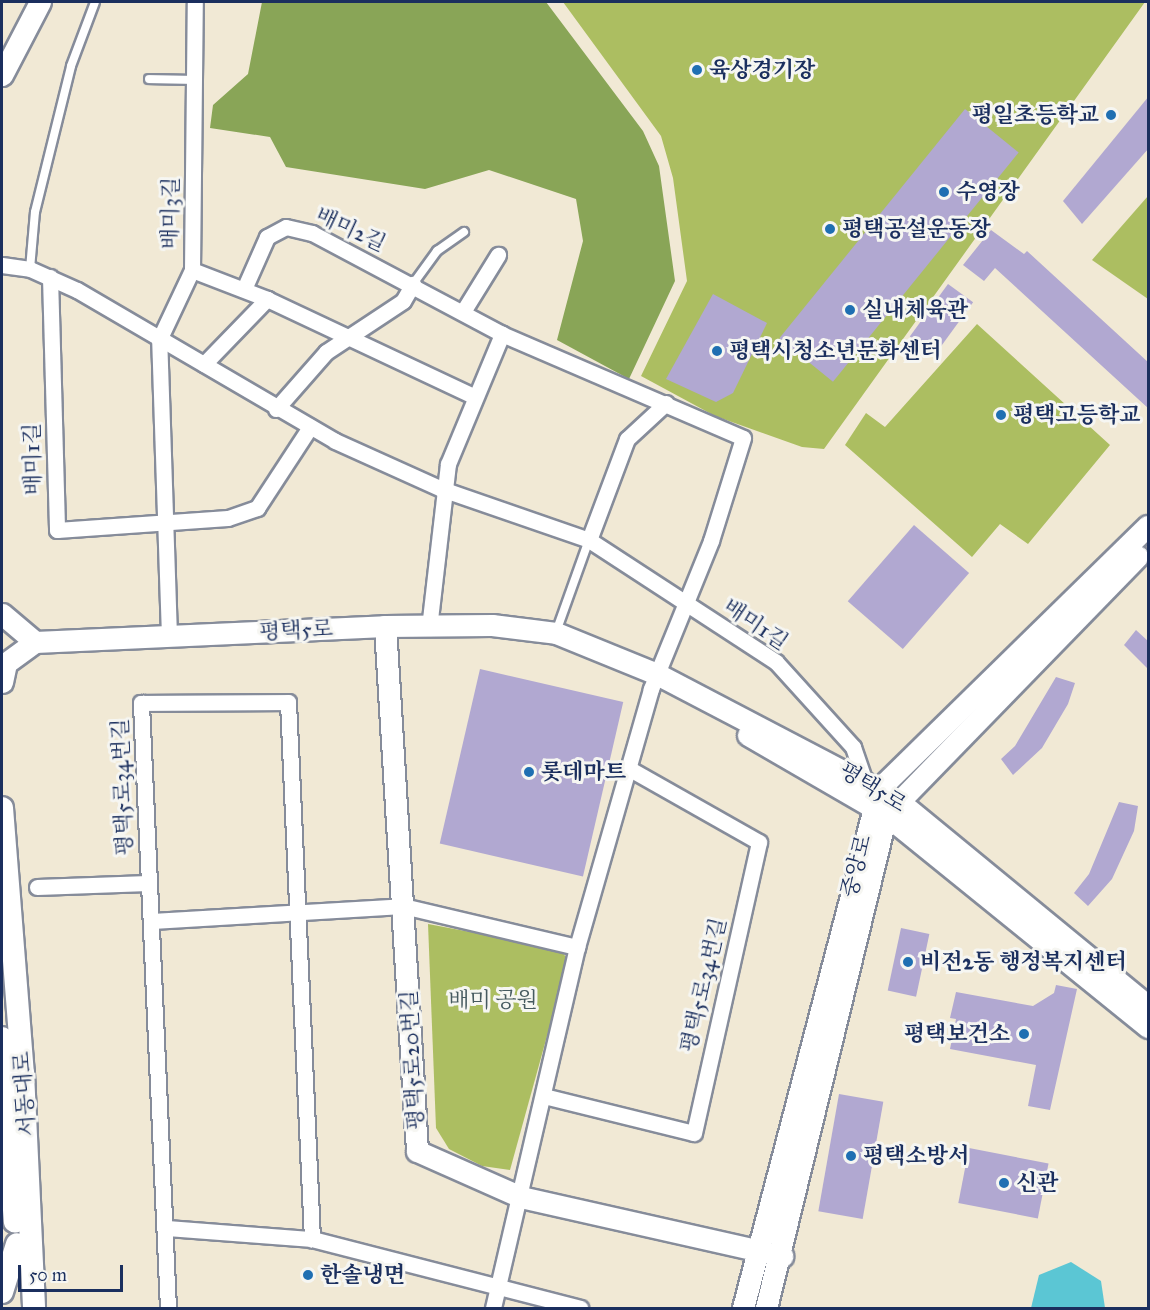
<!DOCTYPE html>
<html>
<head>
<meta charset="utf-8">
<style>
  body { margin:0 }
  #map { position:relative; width:1150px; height:1310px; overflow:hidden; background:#f1e9d5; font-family:"IM FELL Great Primer","Noto Serif KR",serif }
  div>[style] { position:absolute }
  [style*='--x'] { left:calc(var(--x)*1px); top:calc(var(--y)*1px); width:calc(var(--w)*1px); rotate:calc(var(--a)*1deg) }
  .green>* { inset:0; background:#acbe61 }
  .forest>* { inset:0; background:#89a557 }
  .water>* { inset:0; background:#5bc6d4 }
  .building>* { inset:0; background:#b1a8d1; transform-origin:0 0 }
  .roads { filter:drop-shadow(2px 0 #868c9a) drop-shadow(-2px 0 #868c9a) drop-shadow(0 2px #868c9a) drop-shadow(0 -2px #868c9a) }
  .lane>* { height:8px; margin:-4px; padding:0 4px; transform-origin:4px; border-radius:4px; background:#fff }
  .street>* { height:15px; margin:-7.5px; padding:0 7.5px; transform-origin:7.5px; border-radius:7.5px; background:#fff }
  .secondary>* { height:21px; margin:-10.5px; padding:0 10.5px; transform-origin:10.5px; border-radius:10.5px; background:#fff }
  .primary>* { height:22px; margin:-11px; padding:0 11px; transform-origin:11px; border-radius:11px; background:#fff }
  .dots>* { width:16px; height:16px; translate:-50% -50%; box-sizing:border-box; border:3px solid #f6f6f2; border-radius:50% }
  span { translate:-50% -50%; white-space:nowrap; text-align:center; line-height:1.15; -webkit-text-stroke:6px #f6f6f2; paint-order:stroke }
  .poi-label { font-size:22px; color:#1b2f5e; font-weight:700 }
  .left { translate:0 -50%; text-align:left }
  .right { translate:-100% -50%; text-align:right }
  .street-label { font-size:22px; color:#1b2f5e }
  .park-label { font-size:22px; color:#465a5f }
  .frame { position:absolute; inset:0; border:3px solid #1b2f5e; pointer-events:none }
  .scale { position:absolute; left:18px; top:1265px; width:105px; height:27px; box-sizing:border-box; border:3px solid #1b2f5e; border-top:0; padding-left:8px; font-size:18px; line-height:21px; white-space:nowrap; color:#1b2f5e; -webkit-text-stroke:4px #f6f6f2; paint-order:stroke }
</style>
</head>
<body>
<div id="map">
  <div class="green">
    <i style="clip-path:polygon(563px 2px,1145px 2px,824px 449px,802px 447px,715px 416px,641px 376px,687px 281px,673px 178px,661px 136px)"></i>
    <i style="clip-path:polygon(1148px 196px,1148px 299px,1092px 260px)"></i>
    <i style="clip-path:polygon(977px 324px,1110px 445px,1028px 544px,1000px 524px,972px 557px,845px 445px,866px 413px,885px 427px)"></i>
    <i style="clip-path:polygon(428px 924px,560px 949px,568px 960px,510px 1170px,482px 1166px,449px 1149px,436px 1128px)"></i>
  </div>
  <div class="forest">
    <i style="clip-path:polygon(262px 2px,546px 2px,643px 131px,659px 166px,675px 281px,629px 379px,557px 340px,583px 241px,576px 199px,489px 170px,425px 189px,286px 167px,270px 137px,210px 128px,213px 105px,248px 74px)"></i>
  </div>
  <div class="water">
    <i style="clip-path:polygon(1071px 1262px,1101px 1281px,1105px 1308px,1031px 1308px,1039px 1275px)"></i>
  </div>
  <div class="building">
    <i style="clip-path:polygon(1149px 96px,1149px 148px,1082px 224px,1063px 201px)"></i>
    <i style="left:965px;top:109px;width:69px;height:295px;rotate:39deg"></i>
    <i style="clip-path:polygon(991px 230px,1024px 254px,1027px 251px,1149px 363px,1149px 409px,995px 268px,984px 281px,963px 265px)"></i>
    <i style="left:948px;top:284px;width:31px;height:65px;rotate:36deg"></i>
    <i style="clip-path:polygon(713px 294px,767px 323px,733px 393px,716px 402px,666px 379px)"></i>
    <i style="left:914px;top:525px;width:73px;height:101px;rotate:41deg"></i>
    <i style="clip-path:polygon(1136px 630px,1149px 642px,1149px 670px,1124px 645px)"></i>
    <i style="left:480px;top:669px;width:147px;height:179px;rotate:13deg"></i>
    <i style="clip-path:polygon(1056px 677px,1075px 683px,1068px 704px,1042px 748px,1013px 775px,1001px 759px,1015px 746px)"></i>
    <i style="clip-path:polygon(1119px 802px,1138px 806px,1134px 831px,1112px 879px,1088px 906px,1074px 893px,1089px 874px)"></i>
    <i style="left:901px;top:928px;width:29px;height:64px;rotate:12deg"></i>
    <i style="clip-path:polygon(1056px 985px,1077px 989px,1050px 1110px,1028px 1106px,1036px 1065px,950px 1049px,956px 1019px,950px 1018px,956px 992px,1033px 1006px,1054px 993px)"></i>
    <i style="left:839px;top:1094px;width:45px;height:119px;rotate:10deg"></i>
    <i style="left:969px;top:1148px;width:81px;height:56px;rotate:11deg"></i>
  </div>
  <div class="roads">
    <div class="lane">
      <i style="--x:149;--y:79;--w:44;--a:1.3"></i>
      <i style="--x:30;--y:269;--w:57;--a:-85"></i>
      <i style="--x:35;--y:212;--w:150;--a:-76.1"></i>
      <i style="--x:71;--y:66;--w:68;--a:-69.4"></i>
      <i style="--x:413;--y:284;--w:41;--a:-54"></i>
      <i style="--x:437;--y:251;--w:33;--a:-35"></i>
      <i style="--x:556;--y:632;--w:98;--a:-70.3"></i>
    </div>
    <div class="street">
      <i style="--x:2;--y:265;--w:28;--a:8"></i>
      <i style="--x:30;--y:269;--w:51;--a:24.1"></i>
      <i style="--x:77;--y:290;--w:299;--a:30.3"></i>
      <i style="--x:335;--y:441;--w:117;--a:24.2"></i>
      <i style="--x:442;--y:489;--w:156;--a:19.1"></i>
      <i style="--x:589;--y:540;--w:223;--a:33.1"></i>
      <i style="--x:776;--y:662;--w:115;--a:47.8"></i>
      <i style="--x:853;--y:747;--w:34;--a:71"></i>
      <i style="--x:192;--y:270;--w:80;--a:21.1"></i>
      <i style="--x:267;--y:299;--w:228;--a:25.2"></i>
      <i style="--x:50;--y:277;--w:253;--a:88.4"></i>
      <i style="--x:57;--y:530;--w:171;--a:-4"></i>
      <i style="--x:228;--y:518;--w:31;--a:-19"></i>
      <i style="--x:257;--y:508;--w:97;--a:-56.8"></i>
      <i style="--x:244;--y:289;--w:57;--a:-66.1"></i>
      <i style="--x:267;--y:237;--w:21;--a:-28"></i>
      <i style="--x:286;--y:227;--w:27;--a:13"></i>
      <i style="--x:312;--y:233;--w:215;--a:28"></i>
      <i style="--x:502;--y:334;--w:262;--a:23.3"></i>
      <i style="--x:743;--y:438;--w:108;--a:107.3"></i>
      <i style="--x:711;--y:541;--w:160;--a:112.1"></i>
      <i style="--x:651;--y:689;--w:268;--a:106"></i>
      <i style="--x:577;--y:947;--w:371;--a:103.1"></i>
      <i style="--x:464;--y:310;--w:65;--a:-58.3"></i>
      <i style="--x:204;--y:364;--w:91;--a:-45.9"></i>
      <i style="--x:276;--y:409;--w:76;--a:-48.7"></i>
      <i style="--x:326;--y:352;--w:92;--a:-33.5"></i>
      <i style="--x:403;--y:301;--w:20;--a:-60"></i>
      <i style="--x:589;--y:540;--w:108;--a:-69.4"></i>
      <i style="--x:627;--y:439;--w:53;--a:-42.7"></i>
      <i style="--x:429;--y:628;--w:165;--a:-83.4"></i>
      <i style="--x:448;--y:464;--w:141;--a:-67.4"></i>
      <i style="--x:169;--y:636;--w:296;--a:-91.9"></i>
      <i style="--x:159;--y:340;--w:77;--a:-64.8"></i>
      <i style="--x:192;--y:270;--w:268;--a:-89.4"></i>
      <i style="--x:37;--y:887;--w:111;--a:-2.1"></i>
      <i style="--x:152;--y:921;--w:251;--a:-3.4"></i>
      <i style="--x:403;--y:906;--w:179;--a:13.3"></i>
      <i style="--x:544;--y:1096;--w:154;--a:13.9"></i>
      <i style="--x:694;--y:1133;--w:298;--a:-77.4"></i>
      <i style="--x:759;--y:842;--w:148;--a:-150.5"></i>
      <i style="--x:168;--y:1228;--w:144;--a:4.4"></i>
      <i style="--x:312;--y:1239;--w:277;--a:14.4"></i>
      <i style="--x:168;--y:1308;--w:606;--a:-92.56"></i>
      <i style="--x:141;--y:703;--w:147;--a:-0.4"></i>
      <i style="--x:288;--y:702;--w:538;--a:87.44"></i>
    </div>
    <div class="secondary">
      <i style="--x:2;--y:75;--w:82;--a:-62.5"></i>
      <i style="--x:2;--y:614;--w:43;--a:40.3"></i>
      <i style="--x:385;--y:626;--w:526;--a:86.51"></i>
      <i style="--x:417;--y:1151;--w:114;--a:23.9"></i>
      <i style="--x:521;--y:1197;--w:268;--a:12.7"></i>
      <i style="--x:2;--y:682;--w:19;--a:-78"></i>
      <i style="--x:6;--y:663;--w:36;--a:-36"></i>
      <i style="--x:35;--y:642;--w:350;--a:-2.6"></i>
      <i style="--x:385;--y:626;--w:107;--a:-0.5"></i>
      <i style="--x:492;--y:625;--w:64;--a:7.1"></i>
      <i style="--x:556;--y:633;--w:109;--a:22.1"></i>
      <i style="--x:657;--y:674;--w:270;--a:27.6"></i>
      <i style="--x:896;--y:799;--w:326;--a:39.4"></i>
      <i style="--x:748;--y:735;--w:160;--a:30.1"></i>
      <i style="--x:886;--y:815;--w:337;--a:39"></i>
      <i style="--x:743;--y:1308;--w:537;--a:-75.32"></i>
      <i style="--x:879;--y:789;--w:376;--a:-44.4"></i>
      <i style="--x:766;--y:1308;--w:507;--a:-76.32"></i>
      <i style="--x:886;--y:815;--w:361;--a:-45.8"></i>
    </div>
    <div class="primary">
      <i style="--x:2;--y:808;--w:266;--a:85.5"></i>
      <i style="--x:23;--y:1073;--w:235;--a:87.3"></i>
      <i style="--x:2;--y:1038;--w:184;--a:86"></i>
      <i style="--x:2;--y:1292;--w:50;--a:-72.6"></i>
    </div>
  </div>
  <div class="dots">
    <i style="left:697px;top:70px;background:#1f6fb2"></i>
    <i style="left:1111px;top:115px;background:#1f6fb2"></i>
    <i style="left:944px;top:192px;background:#1f6fb2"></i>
    <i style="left:830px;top:229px;background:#1f6fb2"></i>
    <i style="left:850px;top:310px;background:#1f6fb2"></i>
    <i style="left:717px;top:351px;background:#1f6fb2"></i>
    <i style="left:1001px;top:415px;background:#1f6fb2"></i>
    <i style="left:529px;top:772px;background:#1f6fb2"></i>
    <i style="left:908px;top:962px;background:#1f6fb2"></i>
    <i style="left:1024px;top:1034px;background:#1f6fb2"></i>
    <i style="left:851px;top:1156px;background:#1f6fb2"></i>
    <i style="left:1004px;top:1183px;background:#1f6fb2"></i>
    <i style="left:308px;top:1275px;background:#1f6fb2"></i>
  </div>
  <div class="poi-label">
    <span class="left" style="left:709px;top:70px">육상경기장</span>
    <span class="right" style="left:1099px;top:115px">평일초등학교</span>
    <span class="left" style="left:956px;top:192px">수영장</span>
    <span class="left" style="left:842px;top:229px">평택공설운동장</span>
    <span class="left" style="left:862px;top:310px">실내체육관</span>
    <span class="left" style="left:729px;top:351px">평택시청소년문화센터</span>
    <span class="left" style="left:1013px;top:415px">평택고등학교</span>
    <span class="left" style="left:541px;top:772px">롯데마트</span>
    <span class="left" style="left:920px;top:962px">비전2동 행정복지센터</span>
    <span class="right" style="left:1010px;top:1034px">평택보건소</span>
    <span class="left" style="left:863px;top:1156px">평택소방서</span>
    <span class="left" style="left:1016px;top:1183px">신관</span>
    <span class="left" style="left:320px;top:1275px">한솔냉면</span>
  </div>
  <div class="street-label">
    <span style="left:170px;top:213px;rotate:-89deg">배미3길</span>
    <span style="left:351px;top:229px;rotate:25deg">배미2길</span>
    <span style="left:32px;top:459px;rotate:-91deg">배미1길</span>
    <span style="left:756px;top:624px;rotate:34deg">배미1길</span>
    <span style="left:296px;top:630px;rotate:-3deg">평택5로</span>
    <span style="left:122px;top:787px;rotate:-92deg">평택5로34번길</span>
    <span style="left:873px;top:787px;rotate:32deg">평택5로</span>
    <span style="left:856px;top:866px;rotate:-76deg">중앙로</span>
    <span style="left:703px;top:985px;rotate:-77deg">평택5로34번길</span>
    <span style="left:412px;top:1060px;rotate:-93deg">평택5로20번길</span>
    <span style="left:24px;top:1094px;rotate:-94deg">서동대로</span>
  </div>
  <div class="park-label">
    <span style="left:493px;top:1000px">배미 공원</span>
  </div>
  <div class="frame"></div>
  <div class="scale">50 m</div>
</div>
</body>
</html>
